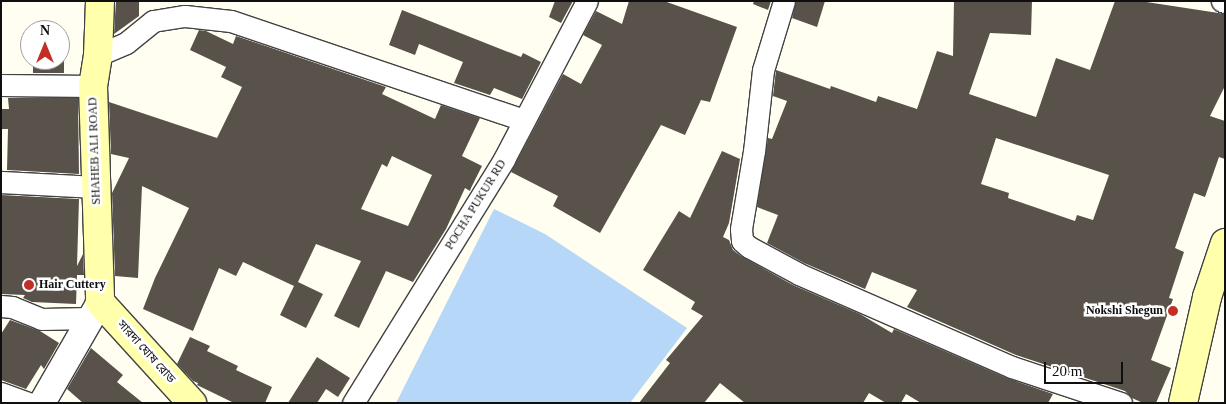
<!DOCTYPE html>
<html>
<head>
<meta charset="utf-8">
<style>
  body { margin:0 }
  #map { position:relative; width:1226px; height:404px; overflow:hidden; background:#fffef1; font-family:"Times New Roman","Noto Sans Bengali",serif }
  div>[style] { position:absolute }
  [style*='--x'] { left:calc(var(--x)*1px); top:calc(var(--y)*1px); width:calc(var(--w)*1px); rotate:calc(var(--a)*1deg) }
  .water>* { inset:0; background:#b6d7f7 }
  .building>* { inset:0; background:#58524b; transform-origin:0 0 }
  .roads { filter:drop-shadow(1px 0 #424242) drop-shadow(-1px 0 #424242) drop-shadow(0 1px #424242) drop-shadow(0 -1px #424242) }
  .minor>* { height:21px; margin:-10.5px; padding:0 10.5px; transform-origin:10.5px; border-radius:10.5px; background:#fff }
  .tertiary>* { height:26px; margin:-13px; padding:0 13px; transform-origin:13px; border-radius:13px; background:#fff }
  .secondary>* { height:28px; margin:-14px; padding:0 14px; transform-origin:14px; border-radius:14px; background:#ffffac }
  .dots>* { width:14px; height:14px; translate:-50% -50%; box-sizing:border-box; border:2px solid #fff; border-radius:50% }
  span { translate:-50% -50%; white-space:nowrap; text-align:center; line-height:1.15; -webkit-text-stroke:5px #fff; paint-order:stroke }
  .street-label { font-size:12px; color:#0f0f0f }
  .poi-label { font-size:12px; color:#0f0f0f; font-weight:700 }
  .left { translate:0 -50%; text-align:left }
  .right { translate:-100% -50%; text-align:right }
  .frame { position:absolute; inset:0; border:2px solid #0f0f0f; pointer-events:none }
  .north { position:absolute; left:20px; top:20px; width:50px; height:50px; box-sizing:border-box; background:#fff; border:1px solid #9f9f9f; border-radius:50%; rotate:0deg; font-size:14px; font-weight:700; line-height:20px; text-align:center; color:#0f0f0f }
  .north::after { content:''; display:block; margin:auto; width:18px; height:22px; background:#c12f25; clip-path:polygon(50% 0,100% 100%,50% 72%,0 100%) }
  .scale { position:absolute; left:1044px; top:362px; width:79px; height:22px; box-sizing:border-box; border:2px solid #0f0f0f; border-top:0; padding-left:6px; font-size:15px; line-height:18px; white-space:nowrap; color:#0f0f0f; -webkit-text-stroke:4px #fff; paint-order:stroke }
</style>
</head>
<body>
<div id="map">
  <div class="water">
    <i style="clip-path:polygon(494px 209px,545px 234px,687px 328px,630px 403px,396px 403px)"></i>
  </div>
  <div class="building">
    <i style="clip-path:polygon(116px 1px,139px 1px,139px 16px,114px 34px)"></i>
    <i style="clip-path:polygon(555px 1px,573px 1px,561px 23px,549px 17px)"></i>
    <i style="clip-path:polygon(629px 1px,664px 1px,737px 27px,710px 102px,701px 100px,685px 135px,661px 125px,600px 233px,553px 206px,558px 196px,511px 172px,563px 74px,581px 84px,602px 45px,583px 35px,596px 11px,622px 24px)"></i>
    <i style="clip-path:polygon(754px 1px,771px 1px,768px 10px,753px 4px)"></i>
    <i style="clip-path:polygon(796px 1px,825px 1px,817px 27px,792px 18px)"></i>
    <i style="clip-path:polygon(evenodd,954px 1px,1032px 1px,1031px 35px,990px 33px,969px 94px,1036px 117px,1056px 58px,1090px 70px,1115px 1px,1140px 1px,1225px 14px,1225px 86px,1210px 116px,1225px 121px,1225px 159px,1219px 157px,1205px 197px,1194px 193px,1175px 248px,1184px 252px,1169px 298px,1173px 299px,1151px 360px,1171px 368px,1156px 403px,1143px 403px,1132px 398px,1125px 391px,1016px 355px,907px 307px,917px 290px,872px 272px,865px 289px,804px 263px,767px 243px,778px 215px,757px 207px,768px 138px,772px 139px,787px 101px,773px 96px,776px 70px,830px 89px,831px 86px,876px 102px,878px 96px,917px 109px,937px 51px,953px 56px,954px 1px,996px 138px,1109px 175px,1093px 220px,1077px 215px,1075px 221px,1008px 198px,1009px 193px,981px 184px,996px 138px)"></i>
    <i style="clip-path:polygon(402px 10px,521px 57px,523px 53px,541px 62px,522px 99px,494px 88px,490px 95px,454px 83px,463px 62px,419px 44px,415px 55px,389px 45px)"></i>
    <i style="clip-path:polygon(evenodd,199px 30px,206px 31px,233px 44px,236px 36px,386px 87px,382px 94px,435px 119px,441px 105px,480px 118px,462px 156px,482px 166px,471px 188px,470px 191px,465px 188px,446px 229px,413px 282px,386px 271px,359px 328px,334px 316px,361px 261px,316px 244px,298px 282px,323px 294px,306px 328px,280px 315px,294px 286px,243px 262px,236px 276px,219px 268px,193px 331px,143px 309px,155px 278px,189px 208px,142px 186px,138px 278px,115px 276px,112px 193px,129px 158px,111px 154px,109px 102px,217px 138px,242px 87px,221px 77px,226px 67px,190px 50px,199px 30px,392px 156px,432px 175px,408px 226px,361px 209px,382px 164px,387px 167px,392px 156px)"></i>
    <i style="left:33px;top:60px;width:31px;height:13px"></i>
    <i style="clip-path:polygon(8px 98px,78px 98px,79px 174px,7px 170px,8px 129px,1px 129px,1px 109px,9px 109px)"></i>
    <i style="clip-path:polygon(722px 151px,740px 159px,729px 223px,723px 237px,729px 240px,733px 250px,741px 256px,793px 285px,860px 314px,892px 333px,894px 329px,1007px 378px,1053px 394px,1048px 403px,921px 403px,906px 394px,901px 403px,886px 403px,869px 393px,863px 403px,745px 403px,720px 383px,704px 403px,639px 403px,670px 363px,666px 360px,703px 316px,691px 309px,695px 302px,643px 270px,679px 211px,690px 218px)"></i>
    <i style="clip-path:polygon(1px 195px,79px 199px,77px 266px,83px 254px,84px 275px,77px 275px,76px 304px,32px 302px,23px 298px,25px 295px,1px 294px)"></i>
    <i style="clip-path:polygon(10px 320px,40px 331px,59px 343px,44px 369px,41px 365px,26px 389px,1px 380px,1px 334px)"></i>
    <i style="clip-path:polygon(190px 337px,210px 346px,207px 351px,238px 366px,236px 370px,272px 387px,265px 403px,234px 403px,197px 385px,198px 383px,193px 381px,177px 364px)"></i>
    <i style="clip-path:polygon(91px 348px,123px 375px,117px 382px,143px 403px,83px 403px,67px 389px)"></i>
    <i style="clip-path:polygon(317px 357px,350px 378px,338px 397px,326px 389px,317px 403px,288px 403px)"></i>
  </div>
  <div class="roads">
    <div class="minor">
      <i style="--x:784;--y:1;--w:72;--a:106.9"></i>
      <i style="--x:763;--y:70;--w:81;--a:96.3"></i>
      <i style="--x:754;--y:151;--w:79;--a:99.5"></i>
      <i style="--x:741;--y:229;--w:12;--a:85"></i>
      <i style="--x:742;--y:241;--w:9;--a:41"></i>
      <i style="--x:749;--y:247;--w:57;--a:28.4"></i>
      <i style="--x:799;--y:274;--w:232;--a:23.6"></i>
      <i style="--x:1012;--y:367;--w:115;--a:18.3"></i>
      <i style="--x:1222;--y:1;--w:3;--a:18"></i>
      <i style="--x:98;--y:55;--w:30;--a:-23"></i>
      <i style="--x:126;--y:43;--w:35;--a:-39"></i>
      <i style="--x:153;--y:21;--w:32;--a:-9"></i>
      <i style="--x:185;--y:16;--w:46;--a:6.2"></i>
      <i style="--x:231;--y:21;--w:309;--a:18.7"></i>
      <i style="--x:1;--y:85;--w:92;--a:0.6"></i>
      <i style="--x:1;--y:182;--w:94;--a:3"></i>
      <i style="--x:1;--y:306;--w:11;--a:5"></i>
      <i style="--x:12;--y:307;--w:31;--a:22"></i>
      <i style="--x:41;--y:319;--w:50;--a:-1.1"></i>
      <i style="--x:1;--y:393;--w:30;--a:20"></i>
      <i style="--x:353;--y:403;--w:287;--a:-58.2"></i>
      <i style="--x:504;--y:159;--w:178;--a:-62.3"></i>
    </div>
    <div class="tertiary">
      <i style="--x:42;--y:403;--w:116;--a:-60.1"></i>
    </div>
    <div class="secondary">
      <i style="--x:100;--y:1;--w:54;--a:92.1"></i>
      <i style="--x:98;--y:55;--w:31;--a:99"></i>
      <i style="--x:93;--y:86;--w:216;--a:88.1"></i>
      <i style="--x:100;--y:302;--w:137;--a:47.7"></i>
      <i style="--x:1183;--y:403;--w:109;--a:-77.2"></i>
      <i style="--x:1207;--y:297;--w:57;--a:-71.6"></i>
    </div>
  </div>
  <div class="dots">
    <i style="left:29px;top:285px;background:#c12f25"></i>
    <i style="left:1173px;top:311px;background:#c12f25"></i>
  </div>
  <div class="street-label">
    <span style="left:95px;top:151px;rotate:-92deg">SHAHEB ALI ROAD</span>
    <span style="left:476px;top:205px;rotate:-58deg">POCHA PUKUR RD</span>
    <span style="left:146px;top:352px;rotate:48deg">সারদা ঘোষ রোড</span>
  </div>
  <div class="poi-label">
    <span class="left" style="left:39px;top:285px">Hair Cuttery</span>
    <span class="right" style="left:1163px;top:311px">Nokshi Shegun</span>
  </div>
  <div class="frame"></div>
  <div class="north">N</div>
  <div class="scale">20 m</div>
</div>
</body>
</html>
